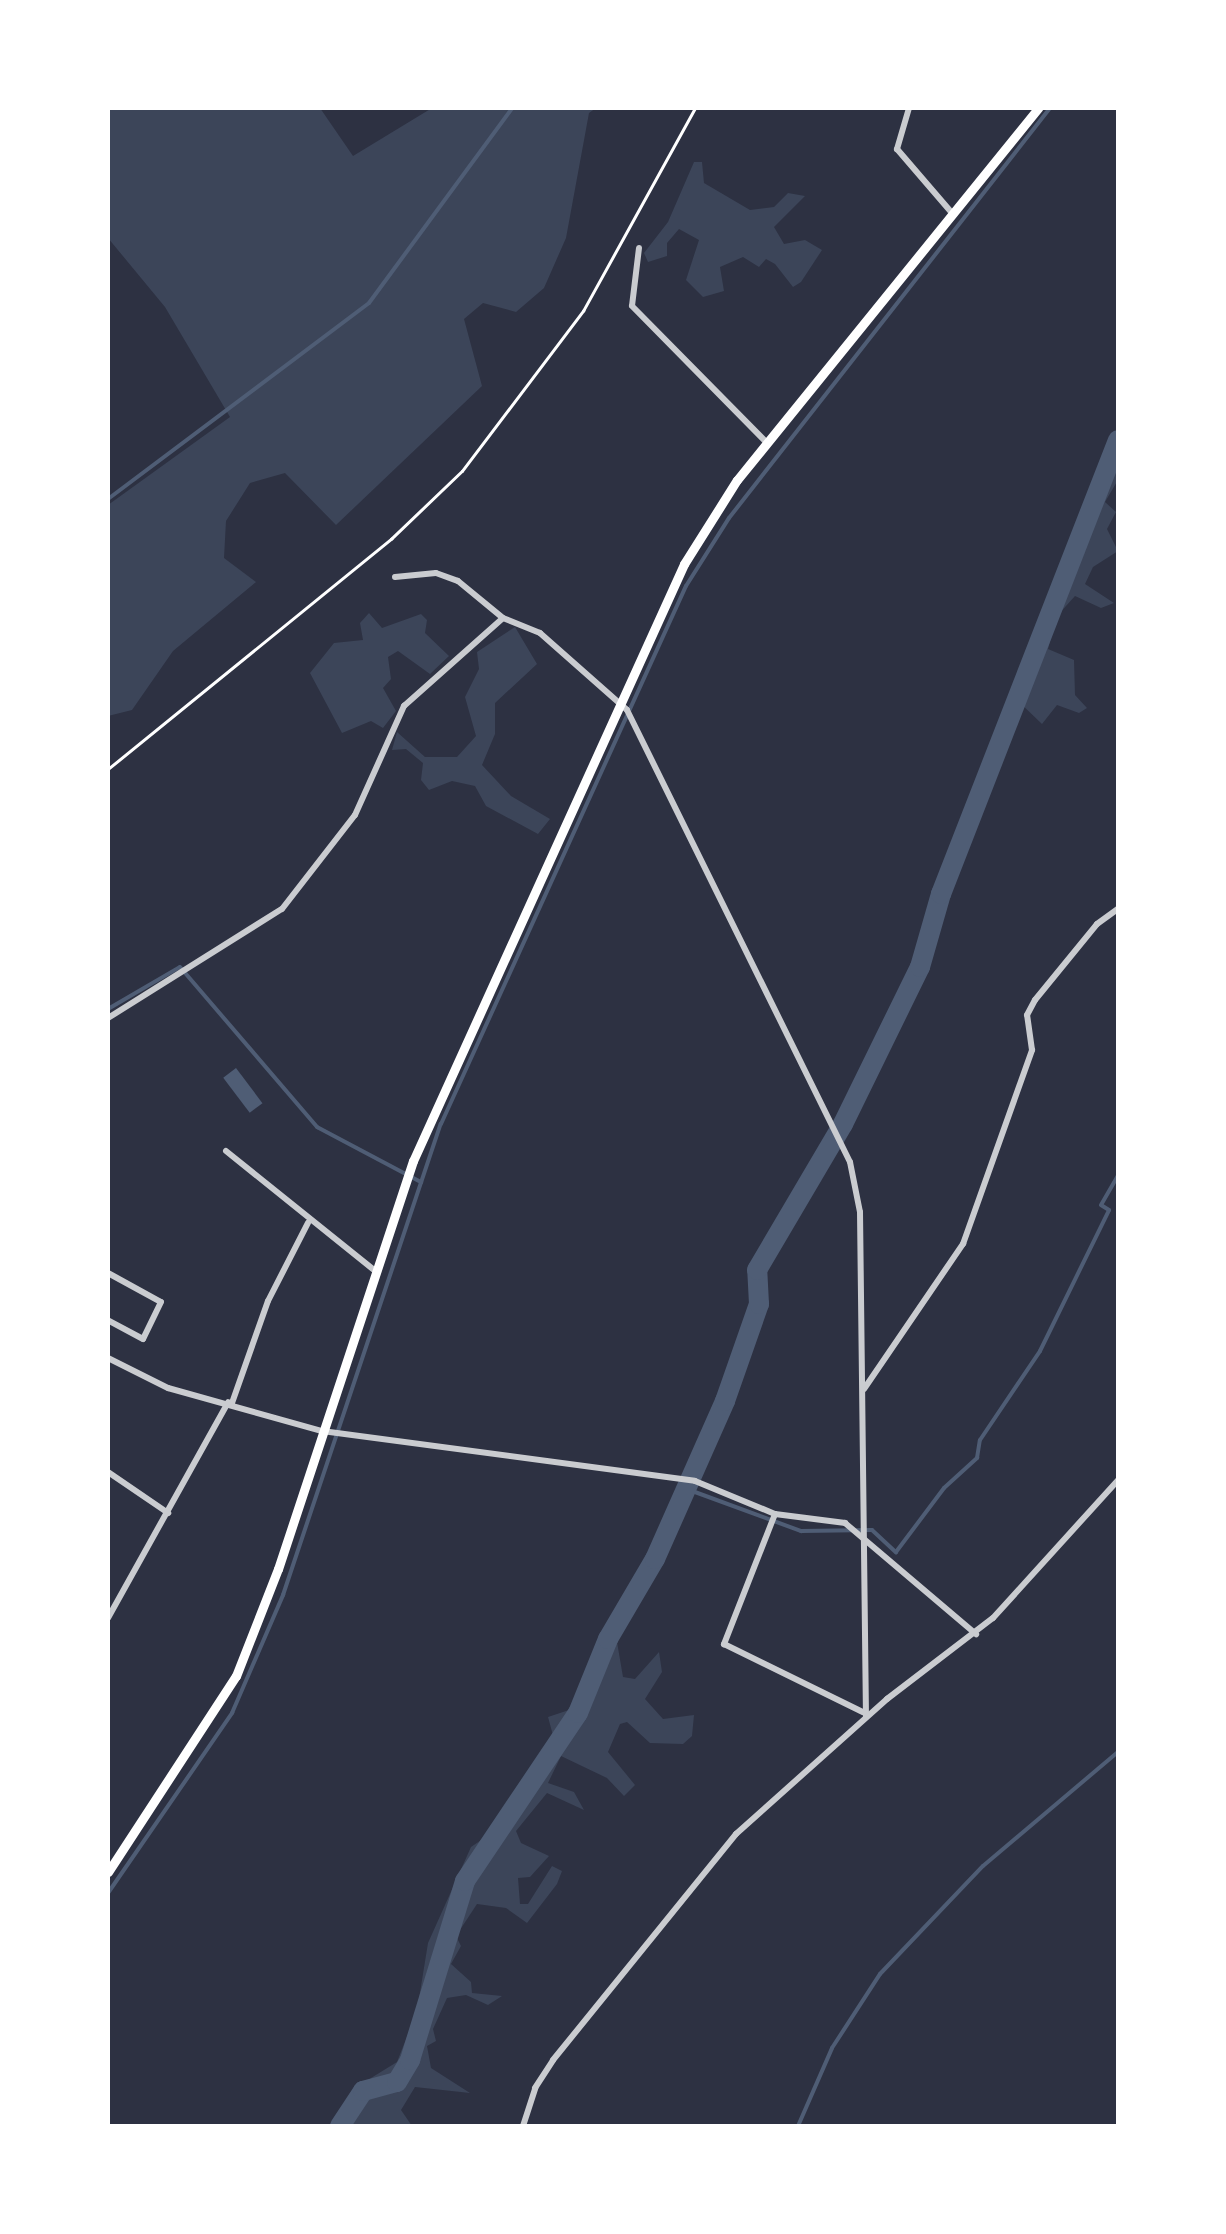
<!DOCTYPE html>
<html>
<head>
<meta charset="utf-8">
<style>
  body { margin:0 }
  #map { position:relative; width:1226px; height:2234px; overflow:hidden; background:#2d3142; font-family:Spectral,serif }
  div>[style] { position:absolute }
  [style*='--x'] { left:calc(var(--x)*1px); top:calc(var(--y)*1px); width:calc(var(--w)*1px); rotate:calc(var(--a)*1deg) }
  .green>* { inset:0; background:#3c4559 }
  .water>* { inset:0; background:#4f5d75; transform-origin:0 0 }
  .stream>* { height:4px; margin:-2px; padding:0 2px; transform-origin:2px; border-radius:2px; background:#4f5d75 }
  .river>* { height:20px; margin:-10px; padding:0 10px; transform-origin:10px; border-radius:10px; background:#4f5d75 }
  .path>* { height:2.5px; margin:-1.25px; padding:0 1.25px; transform-origin:1.25px; border-radius:1.25px; background:#fff }
  .minor>* { height:6px; margin:-3px; padding:0 3px; transform-origin:3px; border-radius:3px; background:#caccd0 }
  .secondary>* { height:9px; margin:-4.5px; padding:0 4.5px; transform-origin:4.5px; border-radius:4.5px; background:#fff }
  span { translate:-50% -50%; white-space:nowrap; text-align:center; line-height:1.15; -webkit-text-stroke:8px #fff; paint-order:stroke }
  .frame { position:absolute; inset:0; border:110px solid #fff; pointer-events:none }
</style>
</head>
<body>
<div id="map">
  <div class="green">
    <i style="clip-path:polygon(108px 108px,320px 108px,353px 156px,432px 108px,596px 108px,589px 113px,566px 238px,544px 288px,516px 312px,483px 303px,464px 319px,482px 386px,336px 525px,285px 473px,250px 483px,226px 521px,224px 558px,256px 582px,173px 651px,132px 710px,108px 716px,108px 505px,230px 417px,165px 307px,108px 238px)"></i>
    <i style="clip-path:polygon(694px 162px,702px 162px,704px 183px,750px 210px,774px 207px,788px 193px,805px 196px,774px 227px,784px 244px,805px 240px,822px 250px,801px 282px,793px 287px,775px 264px,766px 259px,759px 267px,743px 257px,720px 267px,724px 291px,703px 297px,686px 280px,699px 240px,679px 229px,667px 243px,667px 256px,648px 262px,644px 253px,668px 222px)"></i>
    <i style="clip-path:polygon(1116px 458px,1118px 480px,1105px 502px,1116px 512px,1107px 529px,1118px 551px,1093px 567px,1085px 584px,1114px 603px,1101px 608px,1075px 596px,1057px 616px,1048px 649px,1074px 660px,1075px 695px,1087px 708px,1079px 713px,1057px 705px,1042px 724px,1018px 701px,1085px 551px,1089px 509px,1106px 466px)"></i>
    <i style="clip-path:polygon(369px 613px,382px 628px,421px 614px,427px 620px,425px 633px,449px 656px,430px 674px,398px 651px,388px 657px,391px 679px,383px 688px,396px 711px,383px 728px,371px 721px,342px 733px,310px 673px,334px 643px,363px 640px,360px 623px)"></i>
    <i style="clip-path:polygon(515px 627px,537px 664px,495px 703px,495px 734px,482px 765px,511px 796px,550px 819px,538px 834px,486px 806px,475px 786px,452px 781px,429px 790px,421px 780px,423px 763px,406px 749px,392px 750px,397px 732px,425px 757px,457px 757px,476px 736px,465px 697px,479px 669px,477px 652px)"></i>
    <i style="clip-path:polygon(617px 1642px,623px 1677px,635px 1679px,659px 1652px,662px 1672px,645px 1699px,663px 1719px,694px 1715px,692px 1736px,683px 1744px,650px 1743px,627px 1722px,620px 1724px,608px 1752px,635px 1785px,624px 1796px,607px 1778px,561px 1756px,548px 1783px,574px 1792px,584px 1810px,547px 1793px,516px 1831px,521px 1843px,549px 1856px,530px 1877px,518px 1878px,520px 1904px,528px 1904px,552px 1866px,562px 1871px,557px 1884px,527px 1923px,506px 1908px,477px 1904px,456px 1936px,461px 1946px,451px 1964px,471px 1982px,472px 1993px,502px 1996px,488px 2005px,466px 1995px,447px 1998px,433px 2029px,436px 2041px,427px 2046px,431px 2068px,470px 2093px,415px 2087px,401px 2110px,412px 2126px,332px 2126px,371px 2078px,397px 2062px,417px 2011px,428px 1943px,471px 1847px,493px 1832px,537px 1779px,554px 1739px,548px 1717px,575px 1708px,578px 1690px,589px 1675px,602px 1674px)"></i>
  </div>
  <div class="water">
    <i style="left:236px;top:1068px;width:44px;height:16px;rotate:53deg"></i>
  </div>
  <div class="stream">
    <i style="--x:108;--y:499;--w:326;--a:-36.9"></i>
    <i style="--x:369;--y:303;--w:242;--a:-53.7"></i>
    <i style="--x:108;--y:1009;--w:83;--a:-30.3"></i>
    <i style="--x:180;--y:967;--w:211;--a:49.4"></i>
    <i style="--x:317;--y:1127;--w:118;--a:27.9"></i>
    <i style="--x:1118;--y:1161;--w:8;--a:90"></i>
    <i style="--x:684;--y:1488;--w:125;--a:20.2"></i>
    <i style="--x:801;--y:1531;--w:71;--a:-0.8"></i>
    <i style="--x:872;--y:1530;--w:33;--a:43"></i>
    <i style="--x:896;--y:1552;--w:80;--a:-53.1"></i>
    <i style="--x:944;--y:1488;--w:45;--a:-42.3"></i>
    <i style="--x:977;--y:1458;--w:18;--a:-81"></i>
    <i style="--x:980;--y:1440;--w:107;--a:-56"></i>
    <i style="--x:1040;--y:1351;--w:157;--a:-63.9"></i>
    <i style="--x:1109;--y:1210;--w:9;--a:-148"></i>
    <i style="--x:1101;--y:1205;--w:34;--a:-60"></i>
    <i style="--x:108;--y:1893;--w:219;--a:-55.4"></i>
    <i style="--x:232;--y:1713;--w:129;--a:-66.6"></i>
    <i style="--x:283;--y:1595;--w:497;--a:-71.5"></i>
    <i style="--x:441;--y:1124;--w:591;--a:-65.52"></i>
    <i style="--x:686;--y:586;--w:80;--a:-57.7"></i>
    <i style="--x:729;--y:518;--w:521;--a:-51.94"></i>
    <i style="--x:798;--y:2126;--w:85;--a:-66.4"></i>
    <i style="--x:832;--y:2048;--w:88;--a:-57"></i>
    <i style="--x:880;--y:1974;--w:149;--a:-46.4"></i>
    <i style="--x:983;--y:1866;--w:177;--a:-40.2"></i>
  </div>
  <div class="river">
    <i style="--x:340;--y:2126;--w:42;--a:-56.7"></i>
    <i style="--x:363;--y:2091;--w:35;--a:-15"></i>
    <i style="--x:397;--y:2082;--w:26;--a:-59"></i>
    <i style="--x:410;--y:2060;--w:187;--a:-72.9"></i>
    <i style="--x:465;--y:1881;--w:202;--a:-56.1"></i>
    <i style="--x:578;--y:1713;--w:80;--a:-67.9"></i>
    <i style="--x:608;--y:1639;--w:93;--a:-59.6"></i>
    <i style="--x:655;--y:1559;--w:173;--a:-66.1"></i>
    <i style="--x:725;--y:1401;--w:103;--a:-70.7"></i>
    <i style="--x:759;--y:1304;--w:34;--a:-93"></i>
    <i style="--x:757;--y:1270;--w:169;--a:-59.5"></i>
    <i style="--x:843;--y:1124;--w:175;--a:-63.9"></i>
    <i style="--x:920;--y:967;--w:76;--a:-74"></i>
    <i style="--x:941;--y:894;--w:487;--a:-68.7"></i>
  </div>
  <div class="path">
    <i style="--x:108;--y:769;--w:365;--a:-39.1"></i>
    <i style="--x:391;--y:539;--w:98;--a:-43.8"></i>
    <i style="--x:462;--y:471;--w:201;--a:-52.9"></i>
    <i style="--x:583;--y:311;--w:232;--a:-61.1"></i>
  </div>
  <div class="minor">
    <i style="--x:909;--y:108;--w:43;--a:106.3"></i>
    <i style="--x:897;--y:149;--w:84;--a:49.3"></i>
    <i style="--x:639;--y:248;--w:58;--a:96.9"></i>
    <i style="--x:632;--y:306;--w:192;--a:45.4"></i>
    <i style="--x:395;--y:577;--w:41;--a:-5.6"></i>
    <i style="--x:436;--y:573;--w:23;--a:20"></i>
    <i style="--x:458;--y:581;--w:58;--a:39.4"></i>
    <i style="--x:503;--y:618;--w:40;--a:22"></i>
    <i style="--x:540;--y:633;--w:116;--a:41.5"></i>
    <i style="--x:627;--y:710;--w:504;--a:63.74"></i>
    <i style="--x:850;--y:1162;--w:51;--a:78.7"></i>
    <i style="--x:860;--y:1212;--w:505;--a:89.32"></i>
    <i style="--x:108;--y:1018;--w:205;--a:-32.1"></i>
    <i style="--x:282;--y:909;--w:119;--a:-52.2"></i>
    <i style="--x:355;--y:815;--w:120;--a:-65.8"></i>
    <i style="--x:404;--y:706;--w:132;--a:-41.6"></i>
    <i style="--x:226;--y:1151;--w:189;--a:38.8"></i>
    <i style="--x:108;--y:1273;--w:60;--a:28.7"></i>
    <i style="--x:161;--y:1302;--w:41;--a:115.9"></i>
    <i style="--x:143;--y:1339;--w:40;--a:-152"></i>
    <i style="--x:108;--y:1358;--w:67;--a:26.6"></i>
    <i style="--x:168;--y:1388;--w:160;--a:15.6"></i>
    <i style="--x:322;--y:1431;--w:376;--a:7.6"></i>
    <i style="--x:695;--y:1481;--w:87;--a:22.4"></i>
    <i style="--x:775;--y:1514;--w:71;--a:7.3"></i>
    <i style="--x:845;--y:1523;--w:172;--a:40.3"></i>
    <i style="--x:864;--y:1389;--w:176;--a:-55.7"></i>
    <i style="--x:963;--y:1244;--w:206;--a:-70.4"></i>
    <i style="--x:1032;--y:1050;--w:35;--a:-98"></i>
    <i style="--x:1027;--y:1015;--w:17;--a:-62"></i>
    <i style="--x:1035;--y:1000;--w:98;--a:-50.8"></i>
    <i style="--x:1097;--y:924;--w:26;--a:-36"></i>
    <i style="--x:232;--y:1403;--w:108;--a:-70.6"></i>
    <i style="--x:268;--y:1301;--w:88;--a:-62.9"></i>
    <i style="--x:108;--y:1472;--w:73;--a:34.3"></i>
    <i style="--x:775;--y:1514;--w:140;--a:111.4"></i>
    <i style="--x:724;--y:1644;--w:155;--a:26.1"></i>
    <i style="--x:108;--y:1618;--w:247;--a:-60.9"></i>
    <i style="--x:523;--y:2126;--w:40;--a:-72"></i>
    <i style="--x:535;--y:2088;--w:33;--a:-57"></i>
    <i style="--x:553;--y:2060;--w:291;--a:-51"></i>
    <i style="--x:736;--y:1834;--w:203;--a:-41.8"></i>
    <i style="--x:887;--y:1699;--w:133;--a:-37.4"></i>
    <i style="--x:993;--y:1618;--w:186;--a:-47.8"></i>
  </div>
  <div class="secondary">
    <i style="--x:108;--y:1872;--w:234;--a:-56.9"></i>
    <i style="--x:236;--y:1676;--w:115;--a:-68.6"></i>
    <i style="--x:278;--y:1569;--w:430;--a:-71.7"></i>
    <i style="--x:413;--y:1161;--w:656;--a:-65.58"></i>
    <i style="--x:684;--y:564;--w:99;--a:-57.8"></i>
    <i style="--x:737;--y:480;--w:479;--a:-51"></i>
  </div>
  <div class="frame"></div>
</div>
</body>
</html>
